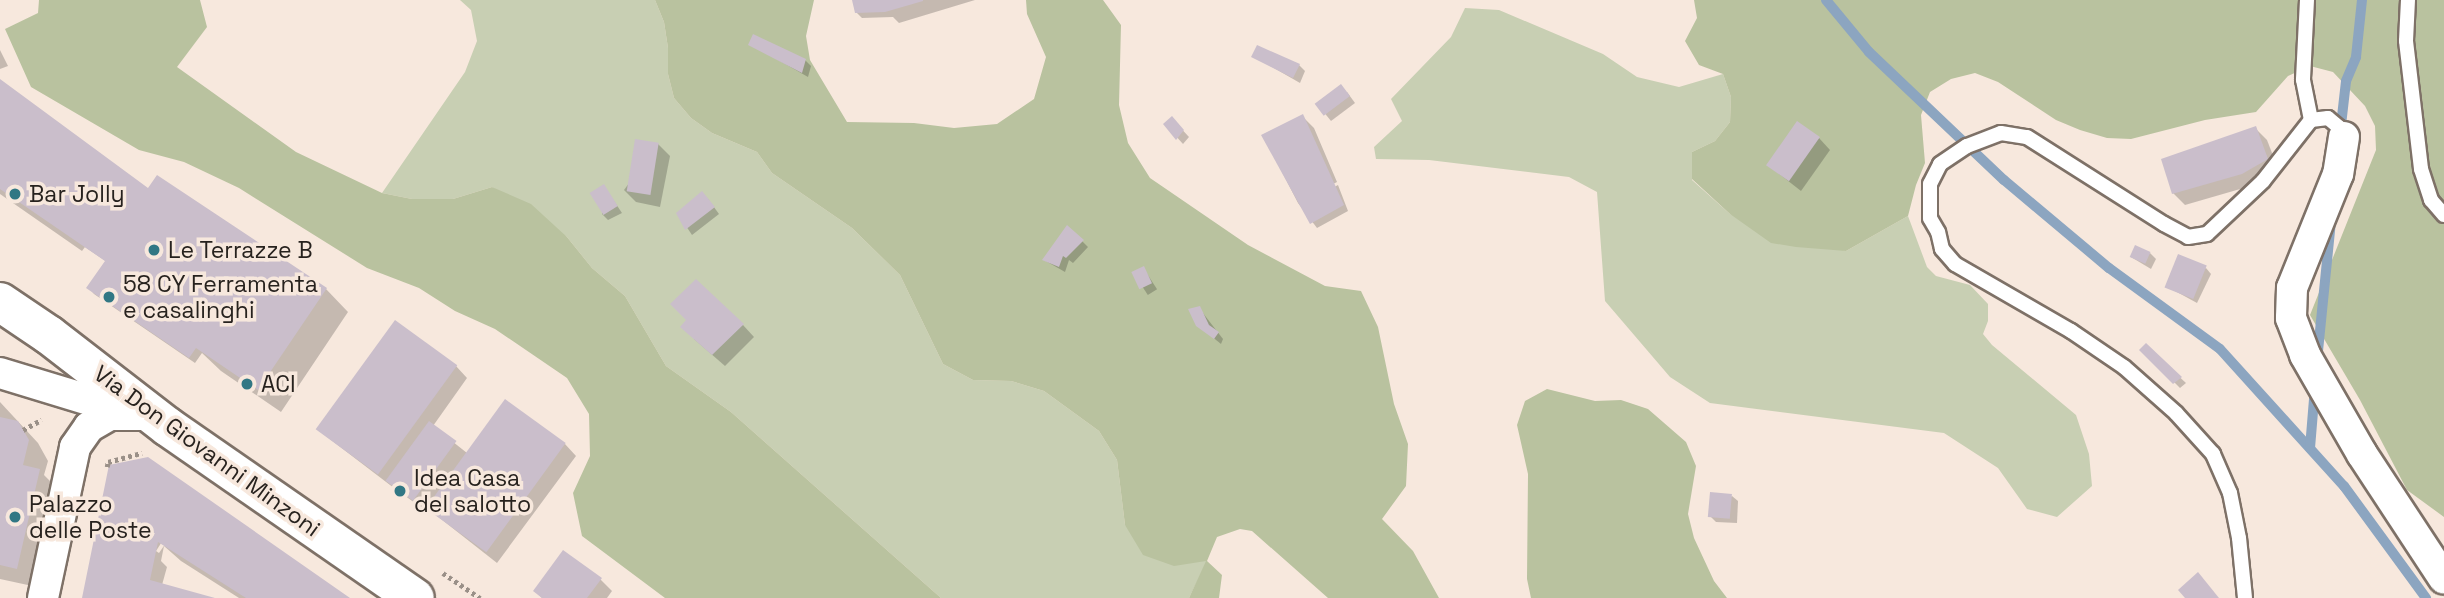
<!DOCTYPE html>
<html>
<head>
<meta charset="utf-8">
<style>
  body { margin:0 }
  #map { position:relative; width:2444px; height:598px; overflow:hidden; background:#f7e8dd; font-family:"Space Grotesk",sans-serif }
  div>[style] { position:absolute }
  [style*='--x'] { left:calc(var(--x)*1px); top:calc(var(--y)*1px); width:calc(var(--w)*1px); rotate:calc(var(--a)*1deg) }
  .green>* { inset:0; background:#c8cfb3 }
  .forest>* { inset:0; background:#b9c29f }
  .shadow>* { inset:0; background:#0003; transform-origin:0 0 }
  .stream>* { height:10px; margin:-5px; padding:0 5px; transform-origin:5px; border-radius:5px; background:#8ca5c0 }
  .building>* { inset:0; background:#cabecb; transform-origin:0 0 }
  .path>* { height:4.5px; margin-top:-2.25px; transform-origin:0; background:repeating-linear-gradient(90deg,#9a9088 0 3.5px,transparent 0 7px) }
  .roads { filter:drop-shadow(2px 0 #7e7167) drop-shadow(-2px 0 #7e7167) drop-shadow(0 2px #7e7167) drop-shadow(0 -2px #7e7167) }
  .service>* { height:14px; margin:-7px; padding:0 7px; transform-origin:7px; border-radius:7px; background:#fff }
  .minor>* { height:30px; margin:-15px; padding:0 15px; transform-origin:15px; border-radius:15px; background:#fff }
  .secondary>* { height:38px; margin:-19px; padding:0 19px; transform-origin:19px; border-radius:19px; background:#fff }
  .dots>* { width:19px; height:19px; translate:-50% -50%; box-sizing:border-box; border:4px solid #f7e8dd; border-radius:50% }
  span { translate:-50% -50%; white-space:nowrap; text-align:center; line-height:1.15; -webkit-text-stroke:7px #f7e8dd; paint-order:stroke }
  .poi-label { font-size:23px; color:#27221e }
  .left { translate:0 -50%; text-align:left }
  .street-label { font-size:23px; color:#27221e }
</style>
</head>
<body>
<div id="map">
  <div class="green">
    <i style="clip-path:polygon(460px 0,655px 0,664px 22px,668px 48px,668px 74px,674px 98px,691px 118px,712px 133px,757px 152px,772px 173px,852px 228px,900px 275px,943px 364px,973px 380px,1011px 381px,1044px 391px,1099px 431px,1117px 460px,1125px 525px,1207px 561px,1189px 598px,941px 598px,731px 412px,666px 366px,625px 296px,592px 268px,567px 237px,492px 187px,453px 199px,412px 199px,382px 193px,465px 72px,477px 41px,471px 10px)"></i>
    <i style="clip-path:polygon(1465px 8px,1499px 10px,1603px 54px,1637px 77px,1679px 87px,1723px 74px,1731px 97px,1730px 122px,1715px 141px,1692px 152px,1692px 180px,1730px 214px,1846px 251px,1908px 216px,1927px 267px,1936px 276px,1970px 285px,1988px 304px,1988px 321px,1983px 334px,1992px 345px,2076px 415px,2089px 454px,2092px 486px,2057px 517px,2027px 509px,1998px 468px,1944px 433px,1710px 403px,1670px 377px,1605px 301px,1597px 192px,1569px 177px,1429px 160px,1376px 159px,1374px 147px,1402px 121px,1391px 99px,1451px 37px)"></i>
  </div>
  <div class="forest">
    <i style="clip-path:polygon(39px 0,200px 0,207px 27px,177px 67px,296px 152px,382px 193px,412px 199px,453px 199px,492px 187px,531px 204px,567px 237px,592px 268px,625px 296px,666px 366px,731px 412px,941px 598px,665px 598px,582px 536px,573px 493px,590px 456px,589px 414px,567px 378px,495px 329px,455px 311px,419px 288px,367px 268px,239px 188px,184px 162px,139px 150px,31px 87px,5px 29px,38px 13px)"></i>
    <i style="clip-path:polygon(655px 0,814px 0,806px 36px,810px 60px,847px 122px,914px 123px,954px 128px,997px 124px,1034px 99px,1046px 57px,1027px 14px,1026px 0,1103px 0,1121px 25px,1119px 105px,1128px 143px,1150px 178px,1248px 245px,1325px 286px,1361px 291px,1378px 327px,1394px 404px,1408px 444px,1406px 486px,1382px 519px,1413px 551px,1439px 598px,1328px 598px,1252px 531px,1240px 529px,1217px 537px,1207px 561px,1222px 575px,1219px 598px,1189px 598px,1206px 561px,1174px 566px,1143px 555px,1125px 525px,1117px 460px,1099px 431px,1044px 391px,1011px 381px,973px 380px,943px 364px,900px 275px,852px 228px,772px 173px,757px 152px,712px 133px,691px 118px,674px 98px,668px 74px,668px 48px,664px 22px)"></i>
    <i style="clip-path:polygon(1694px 0,2444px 0,2444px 517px,2407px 490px,2360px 400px,2310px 315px,2376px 150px,2375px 126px,2365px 106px,2333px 72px,2310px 66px,2288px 76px,2256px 112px,2205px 120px,2131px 139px,2107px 138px,2080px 130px,2056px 120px,1998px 82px,1975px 73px,1951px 79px,1930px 92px,1921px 115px,1925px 163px,1916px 185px,1908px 216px,1846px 251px,1796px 247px,1771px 243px,1730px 214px,1692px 179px,1692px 152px,1715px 141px,1730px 122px,1731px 97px,1723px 74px,1699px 65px,1685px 41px,1697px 18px)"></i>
    <i style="clip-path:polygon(1547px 389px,1595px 401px,1621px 400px,1648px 409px,1686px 442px,1696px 466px,1688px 514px,1694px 538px,1714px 581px,1727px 598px,1531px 598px,1527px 579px,1528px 474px,1517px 425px,1525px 401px)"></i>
  </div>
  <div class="shadow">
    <i style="clip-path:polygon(854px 0,975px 0,899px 23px,893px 17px,862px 18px,856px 12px)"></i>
    <i style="clip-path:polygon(750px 44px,805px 60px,811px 66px,808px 77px)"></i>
    <i style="clip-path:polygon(0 50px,8px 66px,0 69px)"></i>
    <i style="clip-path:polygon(1253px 56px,1299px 65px,1305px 71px,1300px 83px)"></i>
    <i style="clip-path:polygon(0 81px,149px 190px,326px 289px,348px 312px,281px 412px,221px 371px,202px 353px,195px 363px,94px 294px,89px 288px,107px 262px,85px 247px,82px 251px,0 194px)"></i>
    <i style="clip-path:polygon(1347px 92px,1355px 103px,1331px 121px,1318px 105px)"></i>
    <i style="clip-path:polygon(1302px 116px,1314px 128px,1337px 182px,1300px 201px,1300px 205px,1338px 185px,1348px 211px,1317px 228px,1298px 203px,1263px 135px)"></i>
    <i style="clip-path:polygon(1165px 124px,1177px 124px,1189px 137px,1183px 144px)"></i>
    <i style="clip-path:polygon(2255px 128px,2267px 140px,2279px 171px,2254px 185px,2185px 205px,2173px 193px)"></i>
    <i style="clip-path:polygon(1819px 138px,1830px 150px,1801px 191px,1768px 165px)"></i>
    <i style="clip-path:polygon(658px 144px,670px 156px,660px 207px,636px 202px,624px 190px)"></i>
    <i style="clip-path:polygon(604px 186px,622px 213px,608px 220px,602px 214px)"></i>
    <i style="clip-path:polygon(708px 199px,719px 214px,692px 235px,678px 214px)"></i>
    <i style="clip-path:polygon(1082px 241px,1088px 247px,1073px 263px,1069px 260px,1065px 272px,1044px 260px)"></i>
    <i style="clip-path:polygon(2150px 253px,2156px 259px,2151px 269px,2131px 257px)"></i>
    <i style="clip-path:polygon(2206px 268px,2211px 274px,2197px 303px,2166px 286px)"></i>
    <i style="left:1144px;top:269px;width:24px;height:11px;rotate:57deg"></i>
    <i style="clip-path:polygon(1199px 308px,1223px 339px,1221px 344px,1205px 331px)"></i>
    <i style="clip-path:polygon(743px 325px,754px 337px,725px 366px,694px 339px)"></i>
    <i style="clip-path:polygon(2146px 346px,2186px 383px,2180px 388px,2142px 350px)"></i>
    <i style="clip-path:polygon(456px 366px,467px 378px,433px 426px,467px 453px,565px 444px,576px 456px,497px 563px,427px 508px,426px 511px,390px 485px,318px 430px)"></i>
    <i style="clip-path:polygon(0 402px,38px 443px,48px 461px,44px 475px,59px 490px,37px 587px,0 579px)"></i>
    <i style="clip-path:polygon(evenodd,111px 467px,347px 598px,239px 598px,181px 561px,164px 546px,161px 561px,167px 567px,162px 585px,211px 598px,83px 598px,111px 467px,167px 534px,170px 537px,159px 553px,156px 551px,167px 534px)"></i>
    <i style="clip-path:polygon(1732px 496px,1738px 501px,1737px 523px,1716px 522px,1710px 516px)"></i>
    <i style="clip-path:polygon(600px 579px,612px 591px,607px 598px,542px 598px,535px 591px)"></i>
  </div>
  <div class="stream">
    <i style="--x:1826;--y:0;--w:67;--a:50.4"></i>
    <i style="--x:1869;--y:52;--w:186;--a:43.5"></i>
    <i style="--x:2004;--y:180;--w:137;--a:40"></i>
    <i style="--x:2109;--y:268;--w:137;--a:36.1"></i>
    <i style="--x:2220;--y:349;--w:185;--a:47.9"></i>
    <i style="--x:2344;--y:486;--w:139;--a:53.8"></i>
    <i style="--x:2340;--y:134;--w:53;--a:-83.5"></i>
    <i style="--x:2346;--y:81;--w:26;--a:-67"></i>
    <i style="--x:2356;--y:57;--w:57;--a:-84"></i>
    <i style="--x:2317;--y:361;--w:142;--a:-84.3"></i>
    <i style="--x:2310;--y:448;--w:61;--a:-85.3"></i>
  </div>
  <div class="building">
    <i style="clip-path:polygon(852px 0,923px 0,923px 1px,885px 12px,855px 13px)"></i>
    <i style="clip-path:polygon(753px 34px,806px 59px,802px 73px,748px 45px)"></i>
    <i style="clip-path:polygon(1257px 45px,1300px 64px,1293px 78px,1251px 57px)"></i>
    <i style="clip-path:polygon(0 79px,148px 188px,157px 175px,327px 288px,258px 390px,196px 348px,189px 358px,86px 288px,105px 261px,0 189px)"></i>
    <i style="left:1341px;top:84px;width:15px;height:33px;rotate:53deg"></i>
    <i style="clip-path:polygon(1303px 114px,1344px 205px,1310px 224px,1261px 135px)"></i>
    <i style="clip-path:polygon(1172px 116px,1184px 130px,1176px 140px,1163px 124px)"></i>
    <i style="left:1797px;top:121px;width:28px;height:54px;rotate:35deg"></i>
    <i style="clip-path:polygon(2256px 126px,2268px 159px,2242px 174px,2172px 194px,2161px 159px)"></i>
    <i style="left:635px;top:139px;width:24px;height:53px;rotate:9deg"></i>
    <i style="left:604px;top:184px;width:26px;height:17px;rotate:58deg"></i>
    <i style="clip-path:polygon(702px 191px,715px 207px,685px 230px,676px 213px)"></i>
    <i style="clip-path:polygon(1067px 225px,1084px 240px,1066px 258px,1063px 256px,1059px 267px,1042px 260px)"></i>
    <i style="left:2135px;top:245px;width:17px;height:13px;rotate:24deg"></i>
    <i style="left:2178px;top:254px;width:31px;height:36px;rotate:22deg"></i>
    <i style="left:1144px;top:266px;width:19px;height:14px;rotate:65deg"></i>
    <i style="clip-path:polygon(696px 279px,744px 324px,712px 355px,680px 327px,686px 320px,670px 304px)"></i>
    <i style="clip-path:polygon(1200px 306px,1209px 325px,1219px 332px,1214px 339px,1196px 326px,1188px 309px)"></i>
    <i style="left:395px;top:320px;width:77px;height:135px;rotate:36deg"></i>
    <i style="clip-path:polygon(2146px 343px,2182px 377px,2173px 384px,2139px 350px)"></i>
    <i style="left:505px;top:399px;width:75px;height:135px;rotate:36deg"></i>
    <i style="clip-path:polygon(0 417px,18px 421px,29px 440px,23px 465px,40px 469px,17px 569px,0 565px)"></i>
    <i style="left:429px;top:421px;width:34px;height:74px;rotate:36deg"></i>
    <i style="clip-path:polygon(148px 457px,237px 519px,350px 598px,246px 598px,158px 542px,150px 580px,215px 598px,82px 598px,109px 465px)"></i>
    <i style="left:1710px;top:492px;width:22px;height:25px;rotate:5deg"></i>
    <i style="clip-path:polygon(563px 550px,602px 578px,587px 598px,542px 598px,533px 591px)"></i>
    <i style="clip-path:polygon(2198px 572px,2219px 598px,2185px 598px,2178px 590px)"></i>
  </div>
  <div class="path">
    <i style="--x:23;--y:430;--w:21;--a:-29"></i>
    <i style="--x:107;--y:467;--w:5;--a:-79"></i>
    <i style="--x:108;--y:462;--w:35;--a:-15"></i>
    <i style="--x:443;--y:573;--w:45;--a:34"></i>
  </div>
  <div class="roads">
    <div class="service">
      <i style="--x:2307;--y:0;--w:80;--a:92.9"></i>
      <i style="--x:2303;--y:80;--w:41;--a:78.7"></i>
      <i style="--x:2408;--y:0;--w:41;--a:92.8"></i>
      <i style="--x:2406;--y:41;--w:129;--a:83.3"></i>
      <i style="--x:2421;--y:169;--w:33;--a:72"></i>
      <i style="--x:2431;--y:200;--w:20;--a:49"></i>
      <i style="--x:2245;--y:598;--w:60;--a:-95.7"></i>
      <i style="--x:2239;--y:538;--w:46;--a:-101.3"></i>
      <i style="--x:2230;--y:493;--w:43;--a:-113.6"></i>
      <i style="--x:2213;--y:454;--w:55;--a:-132.1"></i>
      <i style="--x:2176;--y:413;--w:69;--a:-138.5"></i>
      <i style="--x:2124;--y:367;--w:64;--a:-145.8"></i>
      <i style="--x:2071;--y:331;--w:134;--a:-150"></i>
      <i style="--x:1955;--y:264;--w:20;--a:-131"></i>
      <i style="--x:1942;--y:249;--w:17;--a:-103"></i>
      <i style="--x:1938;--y:232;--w:16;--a:-120"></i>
      <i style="--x:1930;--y:218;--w:34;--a:-90"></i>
      <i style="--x:1930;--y:184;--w:22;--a:-63"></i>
      <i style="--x:1940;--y:164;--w:32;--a:-34"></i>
      <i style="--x:1967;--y:146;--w:36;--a:-21"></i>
      <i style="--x:2001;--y:133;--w:26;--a:9"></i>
      <i style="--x:2027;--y:137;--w:162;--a:32.4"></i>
      <i style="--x:2164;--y:224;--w:27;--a:28"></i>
      <i style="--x:2188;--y:237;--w:19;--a:-9"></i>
      <i style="--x:2207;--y:234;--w:77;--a:-43.4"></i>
      <i style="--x:2263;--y:181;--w:78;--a:-51.8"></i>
      <i style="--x:2311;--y:120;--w:17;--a:-7"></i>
      <i style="--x:2328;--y:118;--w:16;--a:40"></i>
      <i style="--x:2340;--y:128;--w:10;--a:66"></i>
    </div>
    <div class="minor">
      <i style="--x:2344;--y:137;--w:37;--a:99"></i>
      <i style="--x:2338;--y:174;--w:123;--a:112"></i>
      <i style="--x:2292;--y:288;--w:30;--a:92"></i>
      <i style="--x:2291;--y:318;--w:40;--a:69"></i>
      <i style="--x:2305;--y:355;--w:114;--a:60.1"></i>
      <i style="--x:2362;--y:454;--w:149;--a:56.7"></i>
      <i style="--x:0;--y:373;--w:138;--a:16.9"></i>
      <i style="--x:43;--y:598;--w:154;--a:-78"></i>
      <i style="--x:75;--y:447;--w:24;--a:-55"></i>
      <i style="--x:89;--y:427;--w:24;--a:-30"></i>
      <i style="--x:110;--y:415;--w:31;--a:0"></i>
    </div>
    <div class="secondary">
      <i style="--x:0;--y:302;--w:59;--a:34"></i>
      <i style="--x:49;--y:335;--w:150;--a:37.7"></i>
      <i style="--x:168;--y:427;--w:300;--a:34.7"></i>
    </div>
  </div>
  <div class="dots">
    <i style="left:15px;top:194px;background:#317784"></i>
    <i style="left:154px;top:250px;background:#317784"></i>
    <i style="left:109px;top:297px;background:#317784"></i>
    <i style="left:247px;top:384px;background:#317784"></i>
    <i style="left:400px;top:491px;background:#317784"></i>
    <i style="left:15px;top:517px;background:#317784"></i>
  </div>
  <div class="poi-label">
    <span class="left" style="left:29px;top:194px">Bar Jolly</span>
    <span class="left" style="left:168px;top:250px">Le Terrazze B</span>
    <span class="left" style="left:123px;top:297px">58 CY Ferramenta<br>e casalinghi</span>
    <span class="left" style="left:261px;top:384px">ACI</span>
    <span class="left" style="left:414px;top:491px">Idea Casa<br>del salotto</span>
    <span class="left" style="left:29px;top:517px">Palazzo<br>delle Poste</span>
  </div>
  <div class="street-label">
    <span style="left:207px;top:451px;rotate:36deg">Via Don Giovanni Minzoni</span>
  </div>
</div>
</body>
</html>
